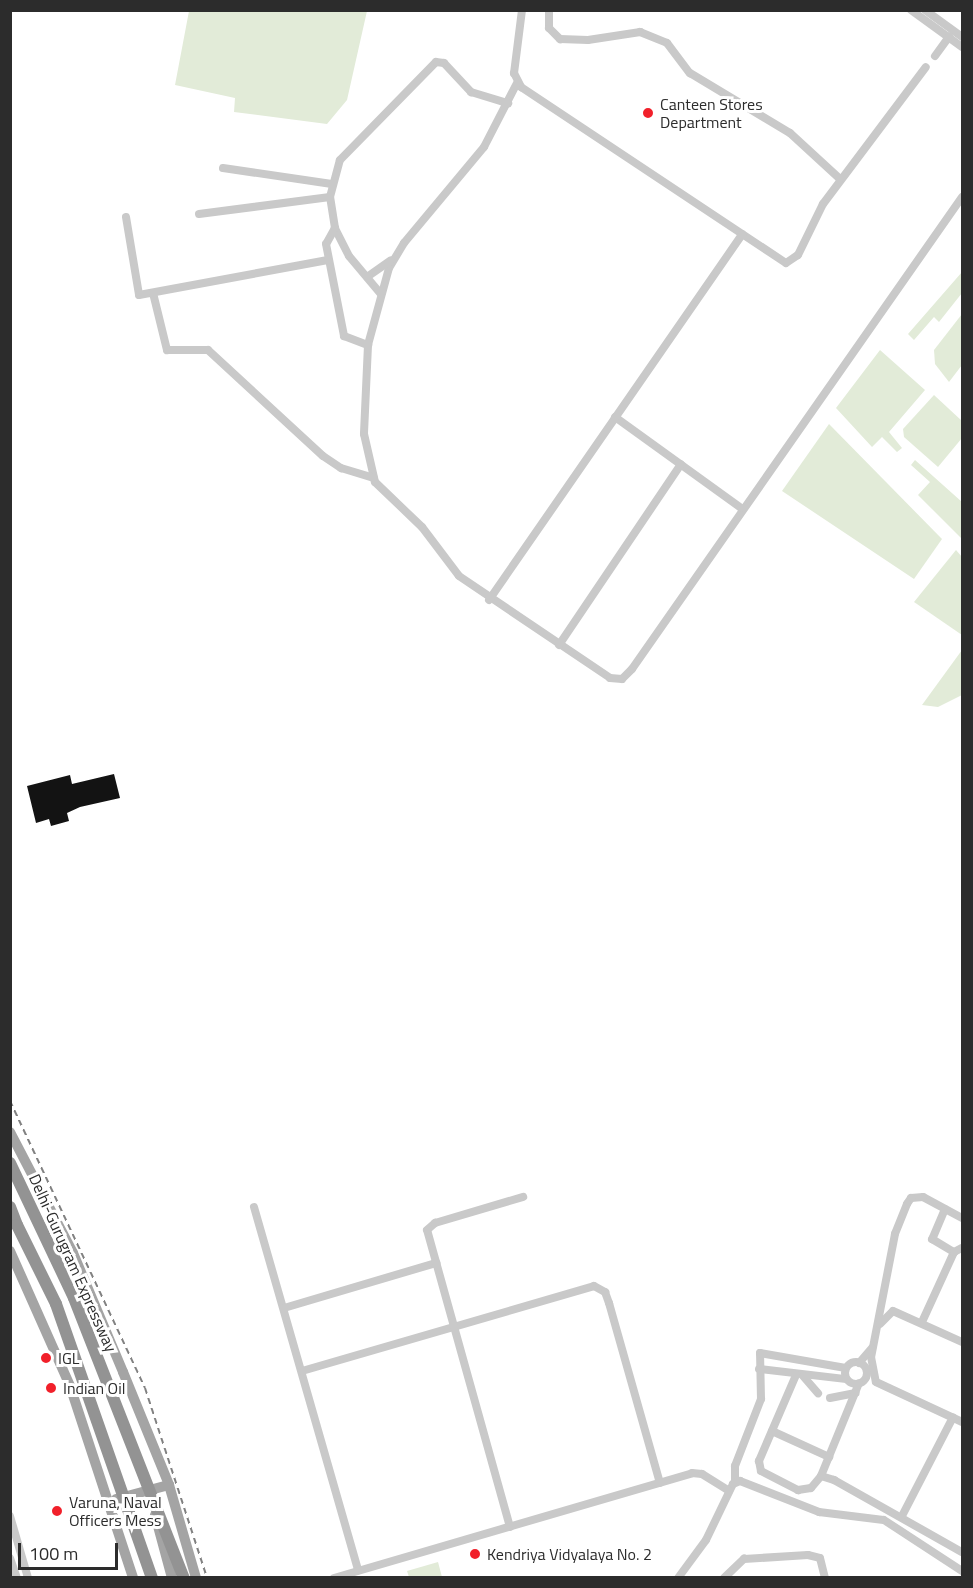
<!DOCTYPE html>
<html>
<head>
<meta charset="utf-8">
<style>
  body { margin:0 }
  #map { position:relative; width:973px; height:1588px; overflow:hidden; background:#fff; font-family:"Titillium Web",sans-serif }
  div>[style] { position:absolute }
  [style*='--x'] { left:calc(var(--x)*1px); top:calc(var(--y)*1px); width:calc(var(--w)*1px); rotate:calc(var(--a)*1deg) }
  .green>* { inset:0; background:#e2ebd8 }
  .building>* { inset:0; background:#131313 }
  .minor>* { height:8px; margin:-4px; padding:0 4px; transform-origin:4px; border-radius:4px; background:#c9c9c9 }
  .minor>.ring { margin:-4px; padding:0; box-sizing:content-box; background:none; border:8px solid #c9c9c9; border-radius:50% }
  .major>* { height:10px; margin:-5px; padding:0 5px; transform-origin:5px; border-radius:5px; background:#a4a4a4 }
  .highway>* { height:12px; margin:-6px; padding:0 6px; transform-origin:6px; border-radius:6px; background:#939393 }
  .rail>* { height:2px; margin-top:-1px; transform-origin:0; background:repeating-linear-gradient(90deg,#818181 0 6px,transparent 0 10.5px) }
  .major-bridge>* { height:10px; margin:-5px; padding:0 5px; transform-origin:5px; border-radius:5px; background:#a4a4a4 }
  .highway-bridge>* { height:12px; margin:-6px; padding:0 6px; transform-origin:6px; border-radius:6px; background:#939393 }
  .dots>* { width:16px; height:16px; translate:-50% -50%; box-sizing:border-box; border:3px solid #fff; border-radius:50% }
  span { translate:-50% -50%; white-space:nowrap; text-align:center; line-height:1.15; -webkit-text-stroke:6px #fff; paint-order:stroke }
  .poi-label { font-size:16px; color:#2c2c2c }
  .left { translate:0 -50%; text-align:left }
  .street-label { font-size:16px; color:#2c2c2c }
  .frame { position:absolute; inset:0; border:12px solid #2c2c2c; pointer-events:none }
  .scale { position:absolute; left:18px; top:1543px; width:100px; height:27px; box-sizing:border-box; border:3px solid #2c2c2c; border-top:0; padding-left:8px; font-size:18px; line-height:21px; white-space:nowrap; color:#2c2c2c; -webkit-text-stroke:4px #fff; paint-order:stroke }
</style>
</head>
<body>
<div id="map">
  <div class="green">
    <i style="clip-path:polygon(189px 11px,367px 11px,347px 100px,327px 124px,234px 112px,235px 98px,175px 85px)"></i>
    <i style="clip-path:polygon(962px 272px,962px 293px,939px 322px,934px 317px,914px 340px,908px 334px)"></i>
    <i style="clip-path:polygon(962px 314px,962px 365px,949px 382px,935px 364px,934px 350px)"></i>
    <i style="clip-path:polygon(880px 350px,925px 390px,889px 432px,902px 448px,897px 452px,882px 437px,872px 447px,836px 408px)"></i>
    <i style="clip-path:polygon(934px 395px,962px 421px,962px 438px,938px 467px,904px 437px,903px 429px)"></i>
    <i style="clip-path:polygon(829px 424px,942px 539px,914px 579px,782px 491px)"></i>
    <i style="clip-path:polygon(915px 460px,962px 502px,962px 539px,918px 495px,930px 482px,911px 465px)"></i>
    <i style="clip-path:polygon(956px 550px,962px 557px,962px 635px,914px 602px)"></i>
    <i style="clip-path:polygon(962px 650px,962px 695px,938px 707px,922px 705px)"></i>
    <i style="clip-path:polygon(438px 1562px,442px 1577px,409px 1577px,407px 1571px)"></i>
  </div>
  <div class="building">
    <i style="clip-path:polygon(114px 774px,120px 798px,80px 807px,67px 813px,69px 821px,51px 826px,49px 819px,36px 823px,27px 786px,70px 775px,72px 784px)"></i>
  </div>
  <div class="minor">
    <i style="--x:522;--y:10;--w:64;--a:97.2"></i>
    <i style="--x:514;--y:73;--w:16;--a:63"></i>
    <i style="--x:521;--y:87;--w:318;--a:33.6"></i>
    <i style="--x:786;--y:263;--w:14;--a:-34"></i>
    <i style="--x:798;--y:255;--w:57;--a:-63.9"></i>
    <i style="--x:823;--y:204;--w:171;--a:-53.1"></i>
    <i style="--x:549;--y:10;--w:18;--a:90"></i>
    <i style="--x:549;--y:28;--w:16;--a:45"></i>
    <i style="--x:560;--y:39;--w:28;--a:2"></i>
    <i style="--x:588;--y:40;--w:53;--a:-8.7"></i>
    <i style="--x:640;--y:32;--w:29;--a:22"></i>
    <i style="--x:667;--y:43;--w:38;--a:53"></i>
    <i style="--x:690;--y:73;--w:117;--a:31"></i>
    <i style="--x:790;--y:133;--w:68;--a:42.6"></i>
    <i style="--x:911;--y:10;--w:63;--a:36"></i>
    <i style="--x:925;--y:10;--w:46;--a:36.1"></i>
    <i style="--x:935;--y:56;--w:24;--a:-54"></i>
    <i style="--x:517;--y:83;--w:72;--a:117.3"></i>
    <i style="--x:484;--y:147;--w:125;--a:129.8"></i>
    <i style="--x:404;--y:243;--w:29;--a:121"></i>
    <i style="--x:389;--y:268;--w:80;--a:105.3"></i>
    <i style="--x:368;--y:345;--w:89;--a:92.6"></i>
    <i style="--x:364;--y:434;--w:49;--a:77.1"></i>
    <i style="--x:375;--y:482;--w:65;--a:43.8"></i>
    <i style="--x:422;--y:527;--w:61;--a:52.9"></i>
    <i style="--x:459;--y:576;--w:182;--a:34"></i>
    <i style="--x:610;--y:678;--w:12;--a:5"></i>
    <i style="--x:622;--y:679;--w:14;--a:-45"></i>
    <i style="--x:632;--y:669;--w:576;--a:-55.04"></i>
    <i style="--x:223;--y:168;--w:110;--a:8.4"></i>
    <i style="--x:199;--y:214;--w:132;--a:-7.4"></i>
    <i style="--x:126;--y:217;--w:79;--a:80.5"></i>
    <i style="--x:139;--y:295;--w:192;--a:-10.5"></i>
    <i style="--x:335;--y:228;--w:18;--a:119"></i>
    <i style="--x:326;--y:244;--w:94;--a:78.9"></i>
    <i style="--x:344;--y:336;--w:26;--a:21"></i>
    <i style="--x:367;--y:277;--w:29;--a:-35"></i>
    <i style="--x:153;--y:293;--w:59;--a:76.2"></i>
    <i style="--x:167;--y:350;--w:41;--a:0"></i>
    <i style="--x:208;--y:350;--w:156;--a:42.7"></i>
    <i style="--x:323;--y:456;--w:22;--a:34"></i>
    <i style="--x:341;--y:468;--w:34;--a:17"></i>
    <i style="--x:380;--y:293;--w:48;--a:-130"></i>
    <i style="--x:349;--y:256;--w:31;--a:-117"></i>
    <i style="--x:335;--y:228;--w:31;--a:-99"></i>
    <i style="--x:330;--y:197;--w:38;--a:-75"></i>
    <i style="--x:340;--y:160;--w:137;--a:-45.6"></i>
    <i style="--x:436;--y:62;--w:8;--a:7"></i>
    <i style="--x:444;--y:63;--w:40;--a:47"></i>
    <i style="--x:471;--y:92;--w:39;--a:17"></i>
    <i style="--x:615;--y:417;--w:155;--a:35.8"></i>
    <i style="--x:489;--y:600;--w:445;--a:-55.3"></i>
    <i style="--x:559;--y:645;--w:218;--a:-56"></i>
    <i style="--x:254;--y:1207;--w:378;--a:74"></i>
    <i style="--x:945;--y:1209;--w:33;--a:113"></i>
    <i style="--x:932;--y:1239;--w:26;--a:31"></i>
    <i style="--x:962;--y:1218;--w:44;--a:-151.7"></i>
    <i style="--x:923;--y:1197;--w:12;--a:175"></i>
    <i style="--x:911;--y:1198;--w:7;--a:124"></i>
    <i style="--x:907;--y:1204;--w:32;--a:112"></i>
    <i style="--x:895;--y:1234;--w:125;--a:101"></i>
    <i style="--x:871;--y:1357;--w:25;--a:79"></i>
    <i style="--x:876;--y:1382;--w:95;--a:24.9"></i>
    <i style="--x:284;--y:1308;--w:159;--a:-16.5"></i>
    <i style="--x:922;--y:1322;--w:77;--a:-65.4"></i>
    <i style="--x:954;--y:1252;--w:9;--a:-27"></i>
    <i style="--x:880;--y:1324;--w:18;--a:-45"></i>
    <i style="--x:893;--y:1311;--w:76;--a:24.2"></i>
    <i class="ring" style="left:845px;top:1362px;width:14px;height:14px"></i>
    <i style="--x:859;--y:1363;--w:20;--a:-49"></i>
    <i style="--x:759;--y:1369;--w:88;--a:6.6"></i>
    <i style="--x:302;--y:1371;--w:304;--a:-16.2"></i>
    <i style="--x:594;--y:1286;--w:13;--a:29"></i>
    <i style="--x:605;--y:1292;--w:12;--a:70"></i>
    <i style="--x:609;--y:1303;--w:187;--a:74.2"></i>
    <i style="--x:796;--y:1375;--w:94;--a:113.3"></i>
    <i style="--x:759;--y:1461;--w:10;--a:79"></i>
    <i style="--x:761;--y:1471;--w:42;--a:27.2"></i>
    <i style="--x:798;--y:1490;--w:13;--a:-9"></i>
    <i style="--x:811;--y:1488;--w:16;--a:-50"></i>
    <i style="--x:821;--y:1476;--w:14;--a:17"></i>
    <i style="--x:834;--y:1480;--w:147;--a:29.4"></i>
    <i style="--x:803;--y:1376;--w:23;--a:49"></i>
    <i style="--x:830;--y:1398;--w:26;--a:-11"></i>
    <i style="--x:772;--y:1431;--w:63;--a:24.5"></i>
    <i style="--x:821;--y:1476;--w:100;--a:-67.8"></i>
    <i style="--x:735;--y:1481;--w:15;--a:-90"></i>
    <i style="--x:735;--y:1466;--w:72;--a:-68.8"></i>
    <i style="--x:761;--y:1399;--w:46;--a:-91.2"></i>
    <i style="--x:760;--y:1353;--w:87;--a:9.9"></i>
    <i style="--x:10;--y:1516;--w:65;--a:73.8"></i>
    <i style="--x:902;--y:1516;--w:111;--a:-62.7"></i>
    <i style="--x:510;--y:1527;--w:308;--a:-105.6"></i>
    <i style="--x:427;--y:1230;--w:11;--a:-41"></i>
    <i style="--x:435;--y:1223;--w:92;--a:-16.5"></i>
    <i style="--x:10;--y:1558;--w:21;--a:71"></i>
    <i style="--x:334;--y:1578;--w:373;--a:-16.3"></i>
    <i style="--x:692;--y:1473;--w:10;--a:6"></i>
    <i style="--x:702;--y:1474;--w:32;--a:32"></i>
    <i style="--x:678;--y:1578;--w:47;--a:-53.6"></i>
    <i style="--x:706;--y:1540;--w:62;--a:-64.3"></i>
    <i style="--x:733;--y:1484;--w:8;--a:-23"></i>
    <i style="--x:740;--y:1481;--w:85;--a:21.4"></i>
    <i style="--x:819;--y:1512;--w:65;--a:7"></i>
    <i style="--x:884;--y:1520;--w:93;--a:33.2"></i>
    <i style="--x:724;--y:1578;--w:28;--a:-44"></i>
    <i style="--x:744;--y:1559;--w:64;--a:-3.6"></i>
    <i style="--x:808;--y:1555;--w:12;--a:14"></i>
    <i style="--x:820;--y:1558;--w:21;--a:76"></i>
  </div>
  <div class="major">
    <i style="--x:10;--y:1132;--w:136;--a:62.5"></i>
    <i style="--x:73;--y:1253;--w:129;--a:67.2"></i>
    <i style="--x:123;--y:1372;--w:122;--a:67.8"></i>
    <i style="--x:169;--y:1485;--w:97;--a:73.8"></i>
    <i style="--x:10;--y:1251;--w:148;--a:66"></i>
    <i style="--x:70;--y:1386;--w:202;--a:71.8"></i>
    <i style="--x:116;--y:1499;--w:55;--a:-14.8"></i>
  </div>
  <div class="highway">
    <i style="--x:10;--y:1207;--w:19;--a:69"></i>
  </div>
  <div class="rail">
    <i style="--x:10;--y:1101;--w:317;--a:64.8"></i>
    <i style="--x:145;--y:1388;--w:200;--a:71.9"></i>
  </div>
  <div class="major-bridge">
    <i style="--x:155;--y:1515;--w:65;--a:74.9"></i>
  </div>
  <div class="highway-bridge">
    <i style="--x:10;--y:1163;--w:149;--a:64.6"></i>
    <i style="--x:74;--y:1298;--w:301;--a:68.6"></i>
    <i style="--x:17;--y:1225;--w:88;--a:63.7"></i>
    <i style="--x:56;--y:1304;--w:290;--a:70.7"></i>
  </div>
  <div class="dots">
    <i style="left:648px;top:113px;background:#f1202a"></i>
    <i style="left:46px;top:1358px;background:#f1202a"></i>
    <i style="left:51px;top:1388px;background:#f1202a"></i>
    <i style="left:57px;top:1511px;background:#f1202a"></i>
    <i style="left:475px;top:1554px;background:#f1202a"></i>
  </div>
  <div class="poi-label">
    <span class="left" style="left:660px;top:113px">Canteen Stores<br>Department</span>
    <span class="left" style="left:58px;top:1358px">IGL</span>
    <span class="left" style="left:63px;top:1388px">Indian Oil</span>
    <span class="left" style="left:69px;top:1511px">Varuna, Naval<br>Officers Mess</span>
    <span class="left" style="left:487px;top:1554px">Kendriya Vidyalaya No. 2</span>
  </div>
  <div class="street-label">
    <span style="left:73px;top:1263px;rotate:66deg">Delhi-Gurugram Expressway</span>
  </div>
  <div class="frame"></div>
  <div class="scale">100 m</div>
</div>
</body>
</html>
